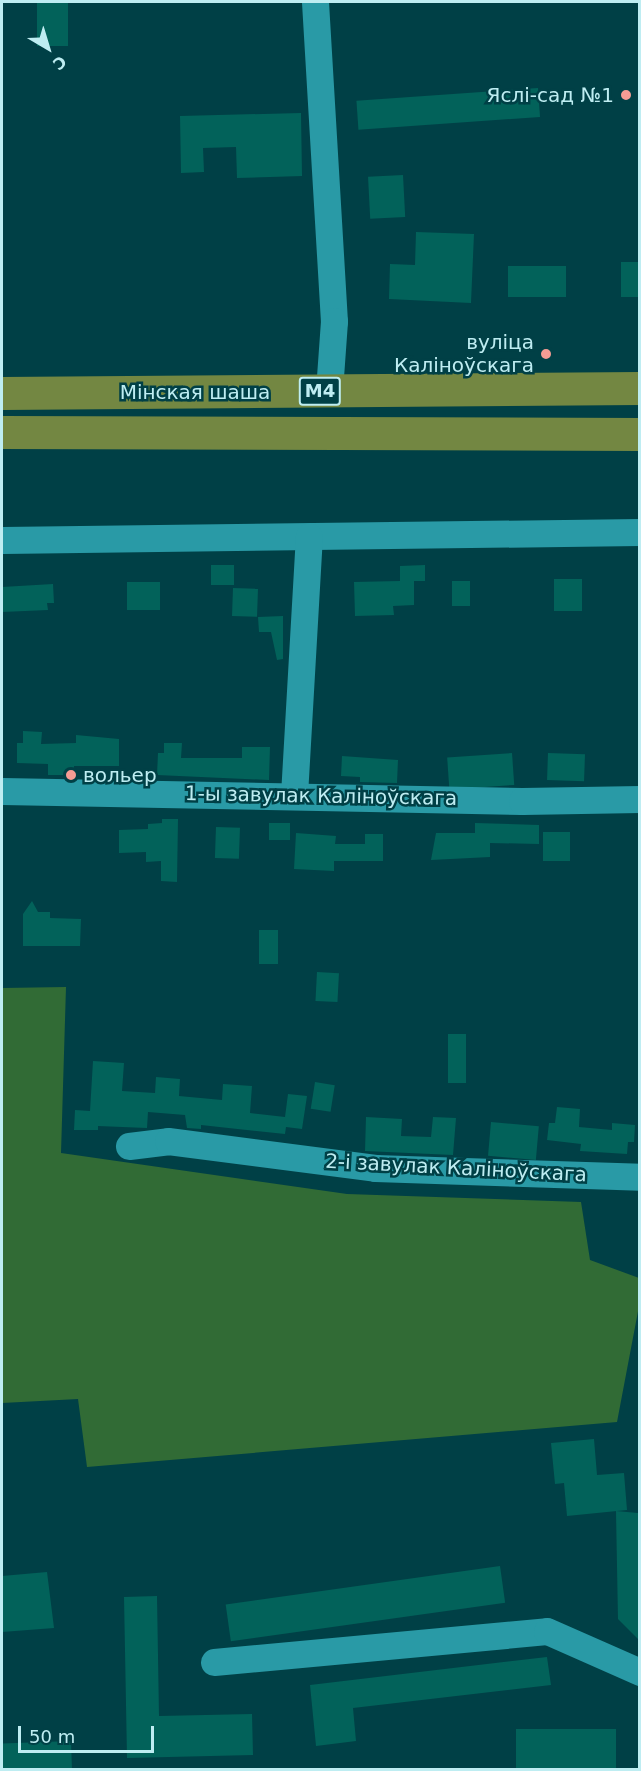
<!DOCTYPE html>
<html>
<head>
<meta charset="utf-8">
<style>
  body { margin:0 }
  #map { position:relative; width:641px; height:1771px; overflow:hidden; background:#004046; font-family:"DejaVu Sans",sans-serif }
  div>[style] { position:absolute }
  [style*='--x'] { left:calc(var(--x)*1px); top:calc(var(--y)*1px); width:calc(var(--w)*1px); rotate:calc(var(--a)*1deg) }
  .green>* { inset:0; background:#316b35 }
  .building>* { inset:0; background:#02625a; transform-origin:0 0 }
  .minor>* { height:27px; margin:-13.5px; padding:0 13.5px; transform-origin:13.5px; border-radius:13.5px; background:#299aa6 }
  .major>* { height:33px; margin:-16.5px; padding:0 16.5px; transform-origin:16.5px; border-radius:16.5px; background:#738742 }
  .dots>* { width:16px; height:16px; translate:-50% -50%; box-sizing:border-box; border:3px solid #004046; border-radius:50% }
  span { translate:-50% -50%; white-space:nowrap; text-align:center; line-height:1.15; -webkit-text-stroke:5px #004046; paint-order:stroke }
  .shield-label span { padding:2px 4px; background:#004046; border:2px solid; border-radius:4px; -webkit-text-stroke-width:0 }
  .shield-label { font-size:18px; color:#beedf2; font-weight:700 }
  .poi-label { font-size:20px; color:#beedf2 }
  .right { translate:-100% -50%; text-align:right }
  .left { translate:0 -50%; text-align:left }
  .street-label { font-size:20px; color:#beedf2 }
  .frame { position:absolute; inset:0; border:3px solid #beedf2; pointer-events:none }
  .north { position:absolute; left:18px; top:18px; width:60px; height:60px; -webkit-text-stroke:4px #004046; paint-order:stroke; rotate:142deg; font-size:16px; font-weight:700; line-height:24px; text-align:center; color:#beedf2 }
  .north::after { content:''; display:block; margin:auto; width:21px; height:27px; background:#beedf2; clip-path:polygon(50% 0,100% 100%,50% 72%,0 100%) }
  .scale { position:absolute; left:18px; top:1726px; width:136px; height:27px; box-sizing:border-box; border:3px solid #beedf2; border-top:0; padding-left:8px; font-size:18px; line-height:21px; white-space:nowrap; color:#beedf2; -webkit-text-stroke:4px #004046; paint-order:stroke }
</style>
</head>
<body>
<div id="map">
  <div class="green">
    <i style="clip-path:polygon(66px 987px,61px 1153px,347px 1194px,581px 1202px,590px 1260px,639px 1278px,639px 1306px,617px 1422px,87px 1467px,78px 1399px,2px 1403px,2px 988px)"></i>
  </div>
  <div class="building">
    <i style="left:37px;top:2px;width:31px;height:44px"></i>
    <i style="left:538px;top:88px;width:29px;height:182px;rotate:86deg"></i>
    <i style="clip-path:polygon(301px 113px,302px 176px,237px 178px,236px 147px,203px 148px,204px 172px,181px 173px,180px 116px)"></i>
    <i style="left:403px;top:175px;width:42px;height:35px;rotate:87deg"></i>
    <i style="clip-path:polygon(416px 232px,474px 234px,471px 303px,389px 299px,390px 264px,415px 265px)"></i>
    <i style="left:621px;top:262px;width:18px;height:35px"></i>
    <i style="left:566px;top:266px;width:31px;height:58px;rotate:90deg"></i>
    <i style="left:211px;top:565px;width:23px;height:20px"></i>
    <i style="clip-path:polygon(425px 565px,425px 581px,414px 581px,414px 605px,393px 606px,394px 615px,355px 616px,354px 582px,400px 581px,400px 566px)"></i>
    <i style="left:554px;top:579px;width:28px;height:32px"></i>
    <i style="left:452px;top:581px;width:18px;height:25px"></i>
    <i style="left:127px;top:582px;width:33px;height:28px"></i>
    <i style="clip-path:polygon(53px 584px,54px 603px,47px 603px,48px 610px,2px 612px,2px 587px)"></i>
    <i style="left:233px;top:588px;width:25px;height:28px;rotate:2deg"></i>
    <i style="clip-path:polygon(283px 616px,283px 659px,277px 660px,271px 632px,259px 632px,258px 617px)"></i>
    <i style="clip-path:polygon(23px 731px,42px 732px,41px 744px,76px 743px,76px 735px,119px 739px,119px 766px,74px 766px,74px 775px,48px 775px,48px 764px,17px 763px,17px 743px,23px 743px)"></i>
    <i style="clip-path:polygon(164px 743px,182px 743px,181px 758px,242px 758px,242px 747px,270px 747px,269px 780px,157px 775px,158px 753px,164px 753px)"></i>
    <i style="left:512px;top:753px;width:32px;height:65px;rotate:86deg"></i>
    <i style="left:548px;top:753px;width:37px;height:27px;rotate:2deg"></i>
    <i style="clip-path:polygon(342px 756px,398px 760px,397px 783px,360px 782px,360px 777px,341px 776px)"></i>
    <i style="clip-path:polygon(162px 819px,178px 819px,177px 882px,161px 881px,161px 861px,146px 862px,146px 852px,119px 853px,119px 830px,148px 829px,148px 824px,162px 823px)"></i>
    <i style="left:269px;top:823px;width:21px;height:17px"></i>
    <i style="clip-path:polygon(475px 823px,539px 825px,539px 844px,490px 843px,490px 857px,431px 860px,436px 833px,475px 833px)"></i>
    <i style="left:216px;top:827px;width:24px;height:31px;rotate:2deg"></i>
    <i style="left:543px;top:832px;width:27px;height:29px"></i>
    <i style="clip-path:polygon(296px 833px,336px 836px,335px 844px,365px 844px,365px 834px,383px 834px,383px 861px,334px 861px,334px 871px,294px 869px)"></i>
    <i style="clip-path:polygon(32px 901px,38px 912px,50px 912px,50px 918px,81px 919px,80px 946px,23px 946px,23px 914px)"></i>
    <i style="left:259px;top:930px;width:19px;height:34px"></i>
    <i style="left:317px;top:972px;width:22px;height:29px;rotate:3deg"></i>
    <i style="left:448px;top:1034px;width:18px;height:49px"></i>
    <i style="clip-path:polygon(93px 1061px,124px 1063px,122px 1091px,155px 1093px,156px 1077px,180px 1079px,179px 1096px,222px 1100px,223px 1084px,252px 1086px,250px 1113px,285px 1117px,288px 1094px,307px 1096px,302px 1129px,286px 1127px,285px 1134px,201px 1125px,201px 1129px,187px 1128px,185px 1115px,148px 1112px,147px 1128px,98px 1126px,98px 1130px,74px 1130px,75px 1110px,90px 1111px)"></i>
    <i style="left:315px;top:1082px;width:20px;height:27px;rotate:9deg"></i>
    <i style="clip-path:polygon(557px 1107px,580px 1109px,579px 1127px,612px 1130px,612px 1123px,635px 1125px,634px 1142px,628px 1142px,627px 1154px,580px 1151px,581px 1144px,547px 1140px,549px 1123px,555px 1123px)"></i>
    <i style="clip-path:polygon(366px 1117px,402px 1119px,401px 1136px,431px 1137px,433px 1117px,456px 1118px,453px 1155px,365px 1151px)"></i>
    <i style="left:491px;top:1122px;width:48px;height:34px;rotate:5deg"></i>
    <i style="clip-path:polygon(594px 1439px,597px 1475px,624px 1473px,627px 1510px,567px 1516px,564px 1483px,555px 1484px,551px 1443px)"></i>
    <i style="clip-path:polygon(616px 1511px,638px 1513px,639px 1640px,618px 1619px)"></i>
    <i style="left:500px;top:1566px;width:37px;height:277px;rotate:82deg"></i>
    <i style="clip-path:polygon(47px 1572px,54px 1628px,2px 1632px,2px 1576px)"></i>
    <i style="clip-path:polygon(157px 1596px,159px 1716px,252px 1714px,253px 1755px,127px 1758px,124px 1597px)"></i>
    <i style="clip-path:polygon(547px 1657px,551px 1685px,353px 1708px,356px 1741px,316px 1746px,310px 1685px)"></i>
    <i style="left:616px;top:1729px;width:41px;height:100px;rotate:90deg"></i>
    <i style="left:71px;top:1741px;width:29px;height:69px;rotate:88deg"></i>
  </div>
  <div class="minor">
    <i style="--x:315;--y:2;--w:320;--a:86.6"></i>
    <i style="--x:334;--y:321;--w:69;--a:94.1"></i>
    <i style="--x:2;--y:540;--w:638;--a:-0.72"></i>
    <i style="--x:2;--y:791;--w:520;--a:1.1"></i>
    <i style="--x:522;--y:801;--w:118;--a:-1"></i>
    <i style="--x:294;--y:795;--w:259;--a:-86.7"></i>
    <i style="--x:129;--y:1146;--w:39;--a:-7"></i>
    <i style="--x:168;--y:1141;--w:209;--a:7.4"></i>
    <i style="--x:375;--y:1168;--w:265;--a:1.9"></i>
    <i style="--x:214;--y:1662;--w:334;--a:-5.3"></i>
    <i style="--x:547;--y:1631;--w:102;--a:23.8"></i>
  </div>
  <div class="major">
    <i style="--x:2;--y:393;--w:638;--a:-0.45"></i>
    <i style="--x:2;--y:432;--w:638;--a:0.18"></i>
  </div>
  <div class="dots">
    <i style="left:626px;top:95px;background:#f59c94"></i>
    <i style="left:546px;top:354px;background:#f59c94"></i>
    <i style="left:71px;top:775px;background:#f59c94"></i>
  </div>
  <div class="shield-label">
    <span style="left:320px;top:391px">М4</span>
  </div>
  <div class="poi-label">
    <span class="right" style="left:614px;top:95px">Яслі-сад №1</span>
    <span class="right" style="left:534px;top:354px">вуліца<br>Каліноўскага</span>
    <span class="left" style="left:83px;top:775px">вольер</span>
  </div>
  <div class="street-label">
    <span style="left:195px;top:392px">Мінская шаша</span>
    <span style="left:321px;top:796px;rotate:1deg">1-ы завулак Каліноўскага</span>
    <span style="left:456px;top:1168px;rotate:3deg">2-і завулак Каліноўскага</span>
  </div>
  <div class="frame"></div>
  <div class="north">С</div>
  <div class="scale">50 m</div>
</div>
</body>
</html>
